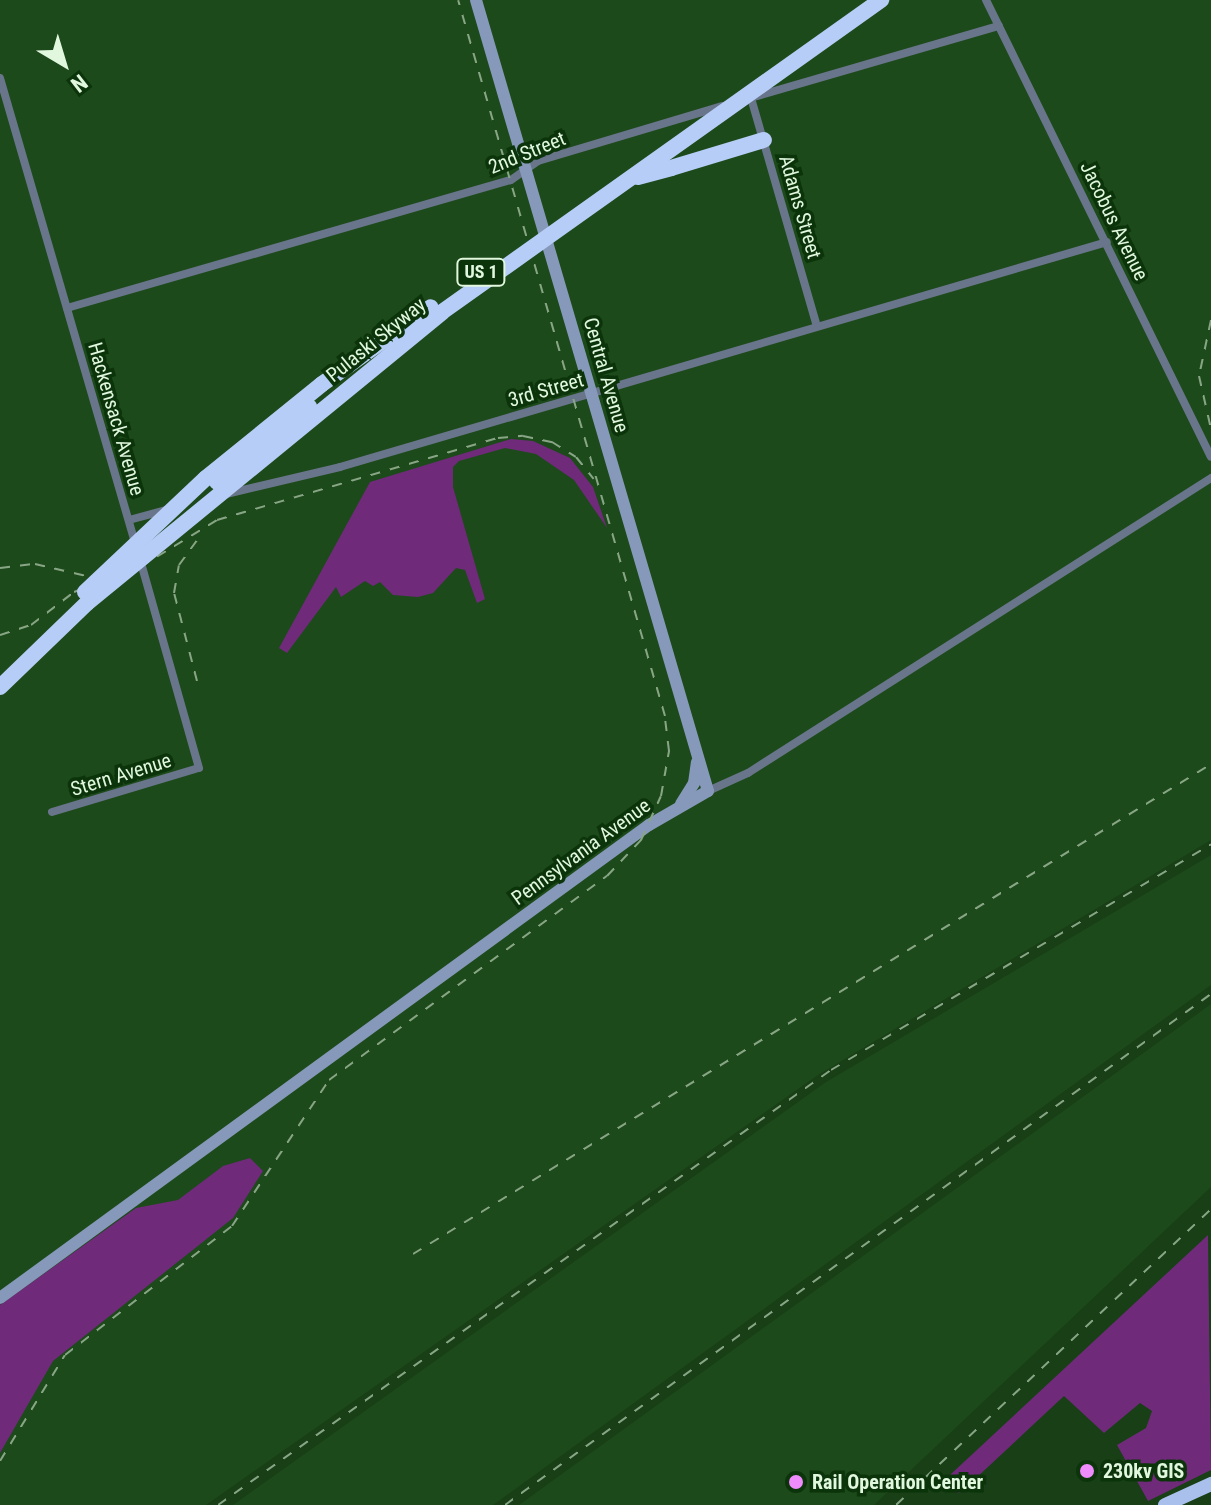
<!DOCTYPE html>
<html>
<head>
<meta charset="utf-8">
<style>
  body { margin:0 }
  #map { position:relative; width:1211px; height:1505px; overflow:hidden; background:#183f16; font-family:"Roboto Condensed",sans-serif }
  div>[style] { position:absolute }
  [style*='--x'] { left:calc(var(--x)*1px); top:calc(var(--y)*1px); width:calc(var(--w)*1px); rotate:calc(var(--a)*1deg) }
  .built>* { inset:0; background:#1d4a1b }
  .green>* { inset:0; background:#6f2a79 }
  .minor>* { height:8px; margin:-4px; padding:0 4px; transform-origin:4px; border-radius:4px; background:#69758a }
  .secondary>* { height:12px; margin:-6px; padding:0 6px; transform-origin:6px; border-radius:6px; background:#8699bb }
  .trunk>* { height:14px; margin:-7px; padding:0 7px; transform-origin:7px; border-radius:7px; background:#aac0ec }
  .motorway>* { height:16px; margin:-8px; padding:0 8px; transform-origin:8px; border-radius:8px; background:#b6cdf7 }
  .rail>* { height:2px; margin-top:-1px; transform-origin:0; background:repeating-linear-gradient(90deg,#88a686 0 10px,transparent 0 20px) }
  .motorway-bridge>* { height:16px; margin:-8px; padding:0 8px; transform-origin:8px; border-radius:8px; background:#b6cdf7 }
  .dots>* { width:22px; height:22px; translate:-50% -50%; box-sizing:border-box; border:4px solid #0c340b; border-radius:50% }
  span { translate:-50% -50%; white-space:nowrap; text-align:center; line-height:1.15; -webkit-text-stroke:7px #0c340b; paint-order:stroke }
  .shield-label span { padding:2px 6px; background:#0c340b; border:2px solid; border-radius:6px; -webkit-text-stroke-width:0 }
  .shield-label { font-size:18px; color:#e1f8df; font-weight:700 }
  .street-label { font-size:20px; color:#e1f8df }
  .poi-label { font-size:20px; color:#e1f8df; font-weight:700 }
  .left { translate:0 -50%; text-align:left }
  .north { position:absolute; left:24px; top:24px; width:80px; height:80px; -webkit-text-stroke:6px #0c340b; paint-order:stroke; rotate:142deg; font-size:22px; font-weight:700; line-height:32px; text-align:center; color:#e1f8df }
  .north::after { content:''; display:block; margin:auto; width:28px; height:36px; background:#e1f8df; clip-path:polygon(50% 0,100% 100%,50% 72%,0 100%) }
</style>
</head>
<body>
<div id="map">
  <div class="built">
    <i style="clip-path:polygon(0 0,1211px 0,1211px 840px,818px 1075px,206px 1505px,0 1505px)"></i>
    <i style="clip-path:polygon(1211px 855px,1211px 985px,493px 1505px,233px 1505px,826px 1082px)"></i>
    <i style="clip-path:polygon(1211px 1004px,1211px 1187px,874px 1505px,519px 1505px)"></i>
  </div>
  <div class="green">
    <i style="clip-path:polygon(511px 439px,533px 441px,570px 458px,593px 487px,607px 528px,574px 480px,536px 454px,505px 448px,459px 461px,453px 467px,453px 487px,485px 599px,477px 603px,465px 570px,456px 568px,433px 593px,418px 597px,393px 595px,380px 582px,373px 586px,365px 581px,341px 597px,336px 587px,287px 653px,279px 648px,370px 482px)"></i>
    <i style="clip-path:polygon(250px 1158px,263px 1171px,233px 1218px,53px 1361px,0 1453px,0 1305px,136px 1208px,178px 1200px,223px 1166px)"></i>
    <i style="clip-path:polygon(1208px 1235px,1211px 1470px,1148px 1501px,1117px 1445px,1146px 1428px,1152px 1411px,1140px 1403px,1104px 1433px,1064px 1396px,960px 1493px,937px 1487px)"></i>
  </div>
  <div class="minor">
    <i style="--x:986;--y:0;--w:509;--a:63.79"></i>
    <i style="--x:0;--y:78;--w:487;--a:73.8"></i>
    <i style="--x:754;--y:97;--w:255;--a:-16.2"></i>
    <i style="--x:751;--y:98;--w:237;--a:73.9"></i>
    <i style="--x:67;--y:308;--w:462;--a:-16.1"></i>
    <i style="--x:511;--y:180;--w:33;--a:-35"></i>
    <i style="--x:538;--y:161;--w:192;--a:-16.6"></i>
    <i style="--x:226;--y:494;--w:117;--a:-13.3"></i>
    <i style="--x:340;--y:467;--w:799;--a:-16.35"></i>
    <i style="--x:129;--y:520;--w:38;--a:-15"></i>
    <i style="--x:708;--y:791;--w:44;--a:-24.2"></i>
    <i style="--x:748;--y:773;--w:549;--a:-32.5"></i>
    <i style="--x:52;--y:812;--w:153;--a:-16.7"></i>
    <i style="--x:199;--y:768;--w:217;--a:-105.8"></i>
  </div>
  <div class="secondary">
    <i style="--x:681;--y:804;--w:25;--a:-58"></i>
    <i style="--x:694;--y:783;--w:21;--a:-82"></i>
    <i style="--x:0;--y:1298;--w:803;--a:-36.09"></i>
    <i style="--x:649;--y:825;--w:68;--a:-30"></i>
    <i style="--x:708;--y:791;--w:824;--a:-106.35"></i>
  </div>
  <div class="trunk">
    <i style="--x:1165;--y:1505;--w:51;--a:-24.5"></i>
  </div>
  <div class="motorway">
    <i style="--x:671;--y:168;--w:97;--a:-16.8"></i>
    <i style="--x:217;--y:482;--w:119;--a:-39.2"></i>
  </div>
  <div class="rail">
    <i style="--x:1211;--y:320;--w:57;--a:102.1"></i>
    <i style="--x:1199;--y:376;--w:54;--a:77.2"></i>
    <i style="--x:0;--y:568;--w:35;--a:-7"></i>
    <i style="--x:35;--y:564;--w:66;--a:13.2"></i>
    <i style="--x:0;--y:635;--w:33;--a:-18"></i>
    <i style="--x:31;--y:625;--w:54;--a:-37.5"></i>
    <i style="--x:74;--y:592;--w:71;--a:-20.7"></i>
    <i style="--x:140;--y:567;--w:90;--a:-31.4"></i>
    <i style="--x:217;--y:520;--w:293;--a:-16.3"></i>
    <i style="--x:498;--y:438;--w:25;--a:-5"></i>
    <i style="--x:523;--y:436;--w:30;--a:12"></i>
    <i style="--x:552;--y:442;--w:28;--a:32"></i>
    <i style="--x:576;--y:457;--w:28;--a:51"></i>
    <i style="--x:197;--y:681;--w:91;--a:-104.6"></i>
    <i style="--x:174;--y:593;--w:28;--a:-80"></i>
    <i style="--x:179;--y:565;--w:34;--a:-54"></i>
    <i style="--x:413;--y:1254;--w:936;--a:-31.55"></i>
    <i style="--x:0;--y:1461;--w:124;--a:-58.5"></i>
    <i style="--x:65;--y:1355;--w:211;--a:-37.7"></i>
    <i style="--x:232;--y:1226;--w:175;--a:-56.4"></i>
    <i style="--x:329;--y:1080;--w:345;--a:-36.3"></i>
    <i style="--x:607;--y:876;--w:50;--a:-46.6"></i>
    <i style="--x:641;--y:840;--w:48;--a:-65.6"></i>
    <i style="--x:661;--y:796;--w:46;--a:-79.9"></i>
    <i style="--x:669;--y:751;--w:35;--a:-97"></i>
    <i style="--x:665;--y:716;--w:745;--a:-106.12"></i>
    <i style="--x:218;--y:1505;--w:752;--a:-35.36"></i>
    <i style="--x:831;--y:1070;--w:442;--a:-30.7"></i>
    <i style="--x:505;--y:1505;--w:872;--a:-35.9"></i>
    <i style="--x:896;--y:1505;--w:432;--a:-43.2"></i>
  </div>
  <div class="motorway-bridge">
    <i style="--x:638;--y:177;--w:34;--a:-15"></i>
    <i style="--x:85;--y:592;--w:166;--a:-43.3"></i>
    <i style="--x:206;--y:478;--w:149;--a:-39"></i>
    <i style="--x:322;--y:384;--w:133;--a:-35.2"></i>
    <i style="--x:0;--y:687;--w:121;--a:-44"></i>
    <i style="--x:87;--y:603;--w:459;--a:-39.3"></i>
    <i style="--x:442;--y:312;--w:539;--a:-35.4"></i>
  </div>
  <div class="dots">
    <i style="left:1087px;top:1471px;background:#ed8cfa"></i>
    <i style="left:796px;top:1482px;background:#ed8cfa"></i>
  </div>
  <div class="shield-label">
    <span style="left:481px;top:272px">US 1</span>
  </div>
  <div class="street-label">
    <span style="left:527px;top:153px;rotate:-22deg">2nd Street</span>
    <span style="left:800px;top:207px;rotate:74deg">Adams Street</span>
    <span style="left:1114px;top:221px;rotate:64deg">Jacobus Avenue</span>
    <span style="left:376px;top:340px;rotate:-39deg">Pulaski Skyway</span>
    <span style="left:606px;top:375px;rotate:74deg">Central Avenue</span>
    <span style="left:546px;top:390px;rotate:-16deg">3rd Street</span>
    <span style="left:116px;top:419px;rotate:74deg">Hackensack Avenue</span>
    <span style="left:121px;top:775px;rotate:-17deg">Stern Avenue</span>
    <span style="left:581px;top:852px;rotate:-36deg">Pennsylvania Avenue</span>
  </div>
  <div class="poi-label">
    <span class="left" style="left:1103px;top:1471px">230kv GIS</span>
    <span class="left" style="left:812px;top:1482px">Rail Operation Center</span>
  </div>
  <div class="north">N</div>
</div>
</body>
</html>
